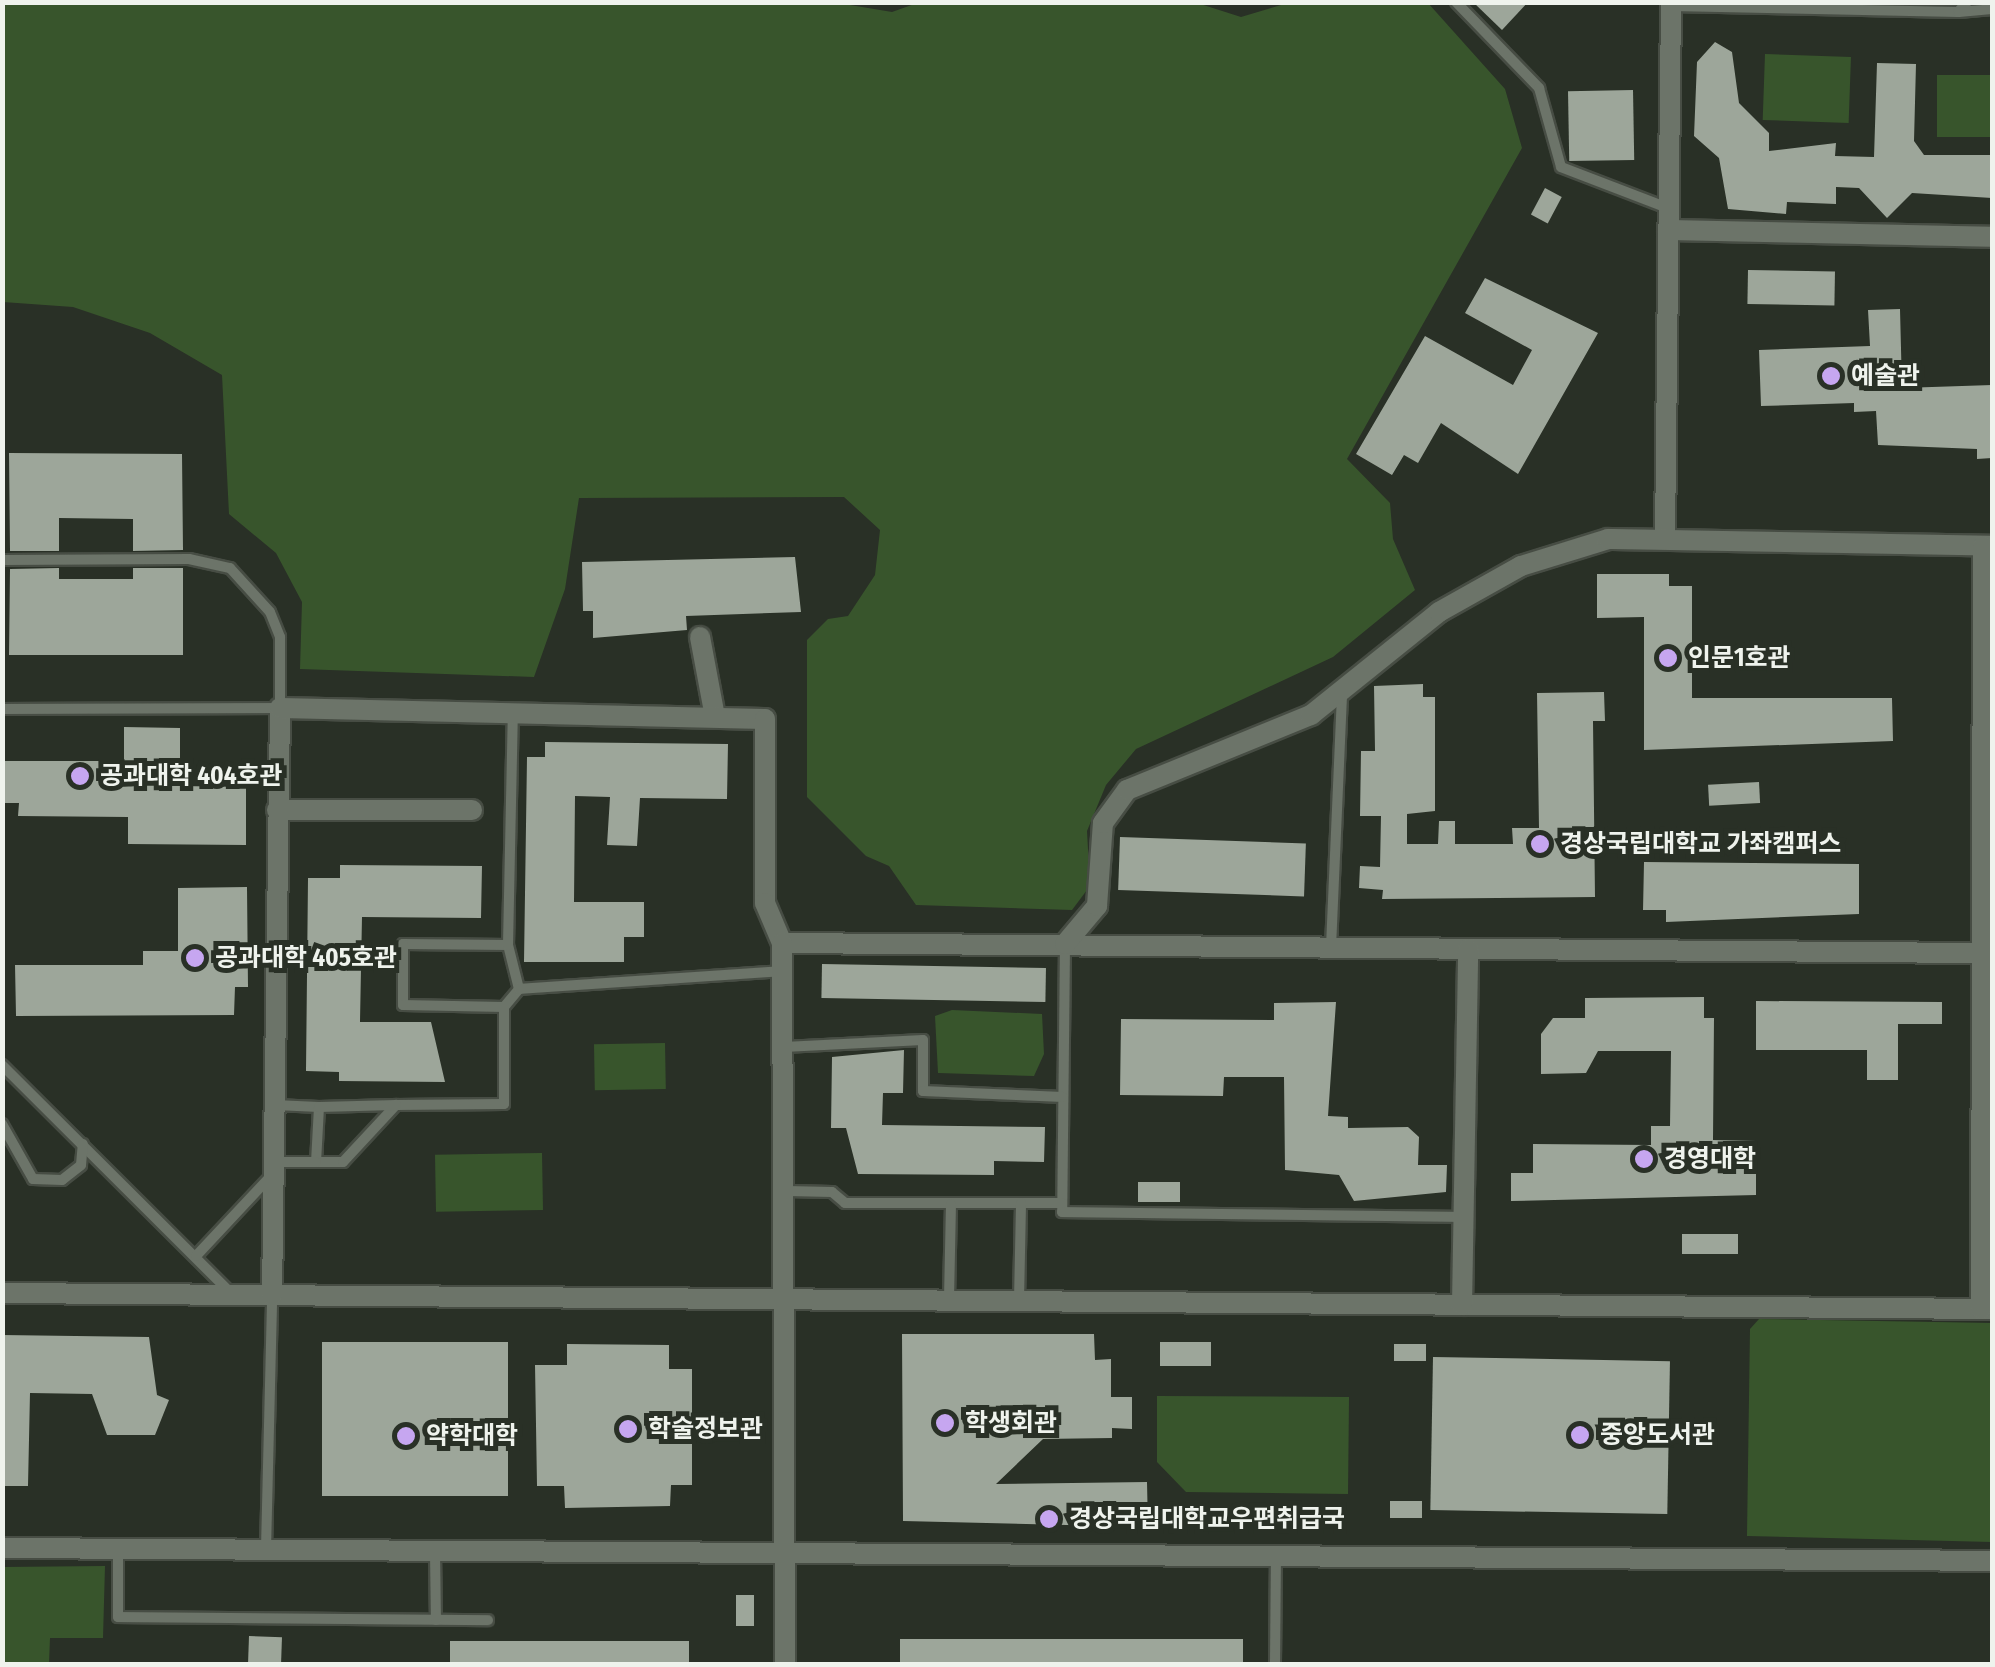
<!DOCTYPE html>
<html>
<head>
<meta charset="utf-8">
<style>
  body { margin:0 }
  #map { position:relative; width:1995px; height:1667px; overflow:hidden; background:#293026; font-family:"Fira Sans Condensed","Noto Sans KR",sans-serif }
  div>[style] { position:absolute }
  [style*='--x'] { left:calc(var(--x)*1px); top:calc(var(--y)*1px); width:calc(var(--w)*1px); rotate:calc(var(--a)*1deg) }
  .green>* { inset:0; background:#38552c; transform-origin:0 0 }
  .building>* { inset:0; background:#9da69a; transform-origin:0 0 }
  .roads { filter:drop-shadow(2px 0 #474d44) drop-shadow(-2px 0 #474d44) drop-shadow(0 2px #474d44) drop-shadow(0 -2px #474d44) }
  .service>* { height:10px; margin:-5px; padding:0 5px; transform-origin:5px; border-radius:5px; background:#6c7469 }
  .minor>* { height:20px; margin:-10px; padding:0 10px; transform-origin:10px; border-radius:10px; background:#6c7469 }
  .dots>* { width:28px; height:28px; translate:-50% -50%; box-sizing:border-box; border:5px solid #293026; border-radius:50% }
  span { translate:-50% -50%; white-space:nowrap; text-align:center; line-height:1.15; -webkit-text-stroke:10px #293026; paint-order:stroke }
  .poi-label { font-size:25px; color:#eff3ed; font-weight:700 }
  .left { translate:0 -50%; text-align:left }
  .frame { position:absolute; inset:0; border:5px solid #eff3ed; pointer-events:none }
</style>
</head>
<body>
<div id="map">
  <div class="green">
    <i style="clip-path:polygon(832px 2px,892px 12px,920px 2px,1194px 2px,1241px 17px,1288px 3px,1428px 3px,1505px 89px,1522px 148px,1347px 459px,1390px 503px,1393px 539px,1415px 590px,1333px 657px,1136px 749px,1106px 785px,1087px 831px,1090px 886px,1072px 910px,916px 905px,889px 866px,866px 856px,807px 797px,807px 640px,828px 619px,848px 616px,875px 575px,880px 530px,844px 497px,579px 498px,565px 589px,534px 677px,300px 669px,302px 602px,276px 553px,229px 514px,222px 375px,150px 333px,73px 307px,3px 302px,2px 3px)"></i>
    <i style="left:1765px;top:54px;width:86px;height:66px;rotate:2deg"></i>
    <i style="left:1937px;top:75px;width:55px;height:62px"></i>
    <i style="clip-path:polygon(952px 1010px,1042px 1014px,1044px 1054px,1034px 1076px,938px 1073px,935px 1016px)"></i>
    <i style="left:665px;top:1043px;width:46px;height:71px;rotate:89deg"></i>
    <i style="left:542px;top:1153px;width:57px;height:107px;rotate:89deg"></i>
    <i style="clip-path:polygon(1759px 1319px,1992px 1323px,1992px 1542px,1747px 1536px,1750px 1329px)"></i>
    <i style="clip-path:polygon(1157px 1396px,1349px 1397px,1348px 1494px,1186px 1492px,1157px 1462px)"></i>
    <i style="clip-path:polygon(105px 1566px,103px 1638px,50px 1638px,49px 1664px,3px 1664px,3px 1567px)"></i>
  </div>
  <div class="building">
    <i style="clip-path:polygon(1473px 2px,1528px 2px,1502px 30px)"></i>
    <i style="clip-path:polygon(1715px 42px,1732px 52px,1739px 103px,1769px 133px,1769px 151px,1836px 143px,1835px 156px,1874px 157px,1877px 63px,1916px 64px,1914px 141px,1924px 155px,1992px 155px,1992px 198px,1912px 193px,1887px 218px,1859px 188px,1836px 187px,1836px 204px,1787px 202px,1786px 214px,1728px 209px,1719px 158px,1694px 136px,1697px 62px)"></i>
    <i style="left:1633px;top:90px;width:70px;height:65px;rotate:89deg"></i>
    <i style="left:1545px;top:188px;width:19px;height:30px;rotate:28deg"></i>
    <i style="left:1748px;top:270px;width:87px;height:34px;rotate:1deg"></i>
    <i style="clip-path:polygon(1485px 278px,1598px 333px,1518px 474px,1441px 423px,1418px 463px,1404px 455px,1392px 475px,1356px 454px,1425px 336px,1513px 385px,1532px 350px,1465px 313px)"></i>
    <i style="clip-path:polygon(1900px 309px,1902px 388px,1992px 385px,1992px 458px,1977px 459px,1977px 449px,1878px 445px,1876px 411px,1854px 412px,1854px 403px,1761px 406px,1759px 350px,1870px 346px,1868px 310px)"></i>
    <i style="clip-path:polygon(9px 453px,182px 454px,183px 550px,133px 551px,133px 519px,59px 518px,59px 551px,10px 551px)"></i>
    <i style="clip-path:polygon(795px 557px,801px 612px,686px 616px,687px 630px,593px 638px,593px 611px,583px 611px,582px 562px)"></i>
    <i style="clip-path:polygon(59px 568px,59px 579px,133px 579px,133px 568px,183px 568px,183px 655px,9px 655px,10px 569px)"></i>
    <i style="clip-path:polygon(1597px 574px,1669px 574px,1669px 586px,1692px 586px,1692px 698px,1892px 698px,1893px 741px,1644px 750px,1644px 617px,1597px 618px)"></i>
    <i style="clip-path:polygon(1423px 684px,1423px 697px,1435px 697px,1435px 811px,1407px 814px,1407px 844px,1438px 844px,1439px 821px,1455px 821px,1455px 844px,1513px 844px,1512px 828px,1539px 828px,1537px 693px,1604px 692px,1605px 721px,1593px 721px,1595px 897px,1382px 899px,1383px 890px,1359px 888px,1360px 866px,1380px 867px,1381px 816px,1360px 816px,1361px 751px,1375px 751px,1374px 686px)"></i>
    <i style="clip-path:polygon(124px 727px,180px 728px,180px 786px,246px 787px,246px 845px,128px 844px,128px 817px,18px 816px,19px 803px,2px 803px,2px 761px,124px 761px)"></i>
    <i style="clip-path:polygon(545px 742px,728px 744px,727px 799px,640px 798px,637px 846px,607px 845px,610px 797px,575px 796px,574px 902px,644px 902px,644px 937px,624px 937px,624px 962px,524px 962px,527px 757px,545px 757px)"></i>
    <i style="left:1759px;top:782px;width:21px;height:51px;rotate:87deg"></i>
    <i style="left:1120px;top:837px;width:186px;height:53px;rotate:2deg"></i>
    <i style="clip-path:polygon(1644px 862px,1859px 864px,1859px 914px,1666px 922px,1666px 910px,1643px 910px)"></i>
    <i style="clip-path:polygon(340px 865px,482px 866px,481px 918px,362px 917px,360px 1022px,431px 1022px,445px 1082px,339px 1081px,339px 1072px,306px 1071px,308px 878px,340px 878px)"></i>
    <i style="clip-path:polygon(247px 887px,248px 987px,235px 987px,234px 1015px,16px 1016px,15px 965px,143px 965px,143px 951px,178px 951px,178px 888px)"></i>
    <i style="left:822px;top:964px;width:224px;height:34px;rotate:1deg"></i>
    <i style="clip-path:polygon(1704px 997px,1704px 1018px,1714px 1018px,1713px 1140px,1756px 1141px,1756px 1195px,1511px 1201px,1511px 1173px,1533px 1173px,1533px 1144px,1651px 1145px,1651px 1126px,1670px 1126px,1671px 1051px,1598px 1051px,1586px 1073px,1541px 1074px,1541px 1034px,1553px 1018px,1585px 1018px,1585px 998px)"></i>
    <i style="clip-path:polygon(1756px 1001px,1942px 1002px,1942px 1024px,1898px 1024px,1898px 1080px,1867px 1080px,1867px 1050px,1756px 1050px)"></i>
    <i style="clip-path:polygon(1336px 1002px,1328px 1116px,1348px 1117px,1348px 1128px,1408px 1127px,1419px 1137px,1418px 1165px,1447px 1165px,1446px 1192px,1354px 1201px,1339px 1175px,1285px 1170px,1284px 1077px,1224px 1077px,1223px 1096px,1120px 1095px,1121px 1019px,1274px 1020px,1274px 1003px)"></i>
    <i style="clip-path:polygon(904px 1050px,903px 1093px,883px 1093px,882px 1125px,1045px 1127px,1044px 1162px,994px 1161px,994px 1175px,858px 1174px,846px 1128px,831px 1128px,832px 1057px)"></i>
    <i style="left:1180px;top:1182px;width:20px;height:42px;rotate:90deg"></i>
    <i style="left:1682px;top:1234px;width:56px;height:20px"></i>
    <i style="clip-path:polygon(902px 1334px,1094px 1334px,1095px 1360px,1111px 1359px,1111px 1397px,1132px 1397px,1132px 1429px,1112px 1428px,1112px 1438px,1043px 1439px,996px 1484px,1147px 1482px,1148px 1527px,903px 1521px)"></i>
    <i style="clip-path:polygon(2px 1335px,149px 1337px,157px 1395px,169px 1400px,155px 1435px,107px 1435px,92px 1394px,30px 1393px,28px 1486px,2px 1486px)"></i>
    <i style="left:322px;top:1342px;width:186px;height:154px"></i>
    <i style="left:1211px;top:1342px;width:24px;height:51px;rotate:90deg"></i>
    <i style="clip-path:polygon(567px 1344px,669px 1345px,669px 1369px,692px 1369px,692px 1485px,671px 1485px,670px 1506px,565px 1508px,564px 1486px,537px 1486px,535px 1365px,567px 1365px)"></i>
    <i style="left:1394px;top:1344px;width:32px;height:17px"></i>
    <i style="left:1433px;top:1357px;width:237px;height:153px;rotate:1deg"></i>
    <i style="left:1422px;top:1501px;width:17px;height:32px;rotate:90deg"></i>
    <i style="left:736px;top:1595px;width:18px;height:31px"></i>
    <i style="left:249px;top:1636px;width:33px;height:28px;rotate:2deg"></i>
    <i style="left:900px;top:1639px;width:343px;height:25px"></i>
    <i style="left:450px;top:1641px;width:239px;height:23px"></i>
  </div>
  <div class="roads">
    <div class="service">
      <i style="--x:1456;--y:2;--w:120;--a:46"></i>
      <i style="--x:1539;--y:88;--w:82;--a:74.4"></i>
      <i style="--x:1561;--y:167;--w:115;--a:21"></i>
      <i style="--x:1671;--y:6;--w:287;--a:1.2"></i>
      <i style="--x:1958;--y:12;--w:13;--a:-48"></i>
      <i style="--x:1959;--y:12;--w:33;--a:-5"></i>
      <i style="--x:2;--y:560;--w:187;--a:-0.3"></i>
      <i style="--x:189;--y:559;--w:42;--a:12.4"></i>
      <i style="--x:230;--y:568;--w:59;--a:47.7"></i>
      <i style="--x:270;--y:612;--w:27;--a:68"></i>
      <i style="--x:280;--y:637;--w:71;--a:90"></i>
      <i style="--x:280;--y:708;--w:278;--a:179.8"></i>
      <i style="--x:508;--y:945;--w:105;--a:-179.5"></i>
      <i style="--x:403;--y:944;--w:61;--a:90"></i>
      <i style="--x:403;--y:1005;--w:101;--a:1.1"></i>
      <i style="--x:504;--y:1007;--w:23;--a:-50"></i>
      <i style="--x:519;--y:989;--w:45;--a:-104"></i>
      <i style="--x:508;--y:945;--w:232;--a:-88.8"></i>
      <i style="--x:1065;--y:945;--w:267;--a:90.6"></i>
      <i style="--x:1062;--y:1212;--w:401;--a:0.7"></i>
      <i style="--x:1331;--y:947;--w:256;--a:-87.5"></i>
      <i style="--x:519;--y:989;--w:264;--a:-3.9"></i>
      <i style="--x:784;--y:1047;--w:139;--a:-2.9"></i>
      <i style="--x:923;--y:1040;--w:51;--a:90"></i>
      <i style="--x:923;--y:1091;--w:140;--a:2.5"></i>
      <i style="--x:2;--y:1065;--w:325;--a:44.9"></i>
      <i style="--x:275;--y:1105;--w:44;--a:2.6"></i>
      <i style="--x:319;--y:1107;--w:55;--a:93.1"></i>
      <i style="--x:316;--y:1162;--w:27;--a:0"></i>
      <i style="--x:343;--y:1162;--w:78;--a:-47.1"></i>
      <i style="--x:396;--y:1105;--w:108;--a:-0.5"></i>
      <i style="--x:504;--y:1104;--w:97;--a:-90"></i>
      <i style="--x:319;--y:1107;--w:77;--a:-1.5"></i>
      <i style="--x:2;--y:1124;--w:63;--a:60.6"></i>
      <i style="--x:33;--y:1179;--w:29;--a:2"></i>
      <i style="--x:62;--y:1180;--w:24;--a:-38"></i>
      <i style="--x:81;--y:1165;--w:21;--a:-85"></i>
      <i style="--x:274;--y:1162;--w:42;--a:0"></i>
      <i style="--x:787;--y:1191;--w:45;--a:1.3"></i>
      <i style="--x:832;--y:1192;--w:17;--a:40"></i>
      <i style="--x:845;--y:1203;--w:217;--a:0"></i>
      <i style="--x:196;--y:1256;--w:108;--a:-46.9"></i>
      <i style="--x:949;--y:1299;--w:95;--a:-88.8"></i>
      <i style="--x:1019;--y:1300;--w:97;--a:-88.8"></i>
      <i style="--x:266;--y:1549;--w:253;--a:-88.6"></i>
      <i style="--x:118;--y:1550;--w:67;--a:90"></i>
      <i style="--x:118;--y:1617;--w:370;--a:0.5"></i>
      <i style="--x:435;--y:1552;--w:68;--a:89.2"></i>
      <i style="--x:1275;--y:1664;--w:107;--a:-89.5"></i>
    </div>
    <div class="minor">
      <i style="--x:1668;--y:230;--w:324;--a:1.2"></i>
      <i style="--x:1665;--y:539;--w:537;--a:-89.36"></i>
      <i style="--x:700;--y:637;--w:81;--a:79.4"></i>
      <i style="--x:277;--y:810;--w:195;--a:0"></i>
      <i style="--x:782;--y:943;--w:1200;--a:0.48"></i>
      <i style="--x:1065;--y:944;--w:50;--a:-49.9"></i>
      <i style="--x:1097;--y:906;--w:83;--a:-85.9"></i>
      <i style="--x:1103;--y:823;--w:41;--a:-54"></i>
      <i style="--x:1127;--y:790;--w:199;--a:-22.2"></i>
      <i style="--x:1311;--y:715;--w:164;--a:-38.8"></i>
      <i style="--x:1439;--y:612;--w:94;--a:-29.3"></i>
      <i style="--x:1521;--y:566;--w:91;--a:-17.2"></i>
      <i style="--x:1608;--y:539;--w:384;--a:1"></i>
      <i style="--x:2;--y:1293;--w:1990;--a:0.46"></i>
      <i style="--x:272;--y:1296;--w:588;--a:-89.22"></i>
      <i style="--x:280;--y:708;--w:485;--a:1.3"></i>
      <i style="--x:765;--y:719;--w:184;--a:90"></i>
      <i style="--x:765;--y:903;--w:43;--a:67"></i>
      <i style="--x:782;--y:943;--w:721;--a:89.76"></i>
      <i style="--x:1462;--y:1305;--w:356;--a:-89"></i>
      <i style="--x:1981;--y:1309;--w:763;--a:-89.85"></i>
      <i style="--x:2;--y:1548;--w:1990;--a:0.37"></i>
    </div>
  </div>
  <div class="dots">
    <i style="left:1831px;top:376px;background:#c6a6f0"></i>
    <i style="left:1668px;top:658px;background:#c6a6f0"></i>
    <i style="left:80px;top:776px;background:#c6a6f0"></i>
    <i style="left:1540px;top:844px;background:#c6a6f0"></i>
    <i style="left:195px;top:958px;background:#c6a6f0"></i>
    <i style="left:1644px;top:1159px;background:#c6a6f0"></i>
    <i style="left:945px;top:1423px;background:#c6a6f0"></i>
    <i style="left:628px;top:1429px;background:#c6a6f0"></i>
    <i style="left:1580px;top:1435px;background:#c6a6f0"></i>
    <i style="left:406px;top:1436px;background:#c6a6f0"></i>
    <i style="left:1049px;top:1519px;background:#c6a6f0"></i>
  </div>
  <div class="poi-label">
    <span class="left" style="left:1851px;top:376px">예술관</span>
    <span class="left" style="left:1688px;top:658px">인문1호관</span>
    <span class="left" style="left:100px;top:776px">공과대학 404호관</span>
    <span class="left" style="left:1560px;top:844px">경상국립대학교 가좌캠퍼스</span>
    <span class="left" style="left:215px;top:958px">공과대학 405호관</span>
    <span class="left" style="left:1664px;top:1159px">경영대학</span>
    <span class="left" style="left:965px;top:1423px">학생회관</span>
    <span class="left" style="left:648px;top:1429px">학술정보관</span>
    <span class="left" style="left:1600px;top:1435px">중앙도서관</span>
    <span class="left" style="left:426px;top:1436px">약학대학</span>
    <span class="left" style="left:1069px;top:1519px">경상국립대학교우편취급국</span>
  </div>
  <div class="frame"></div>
</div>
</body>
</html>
